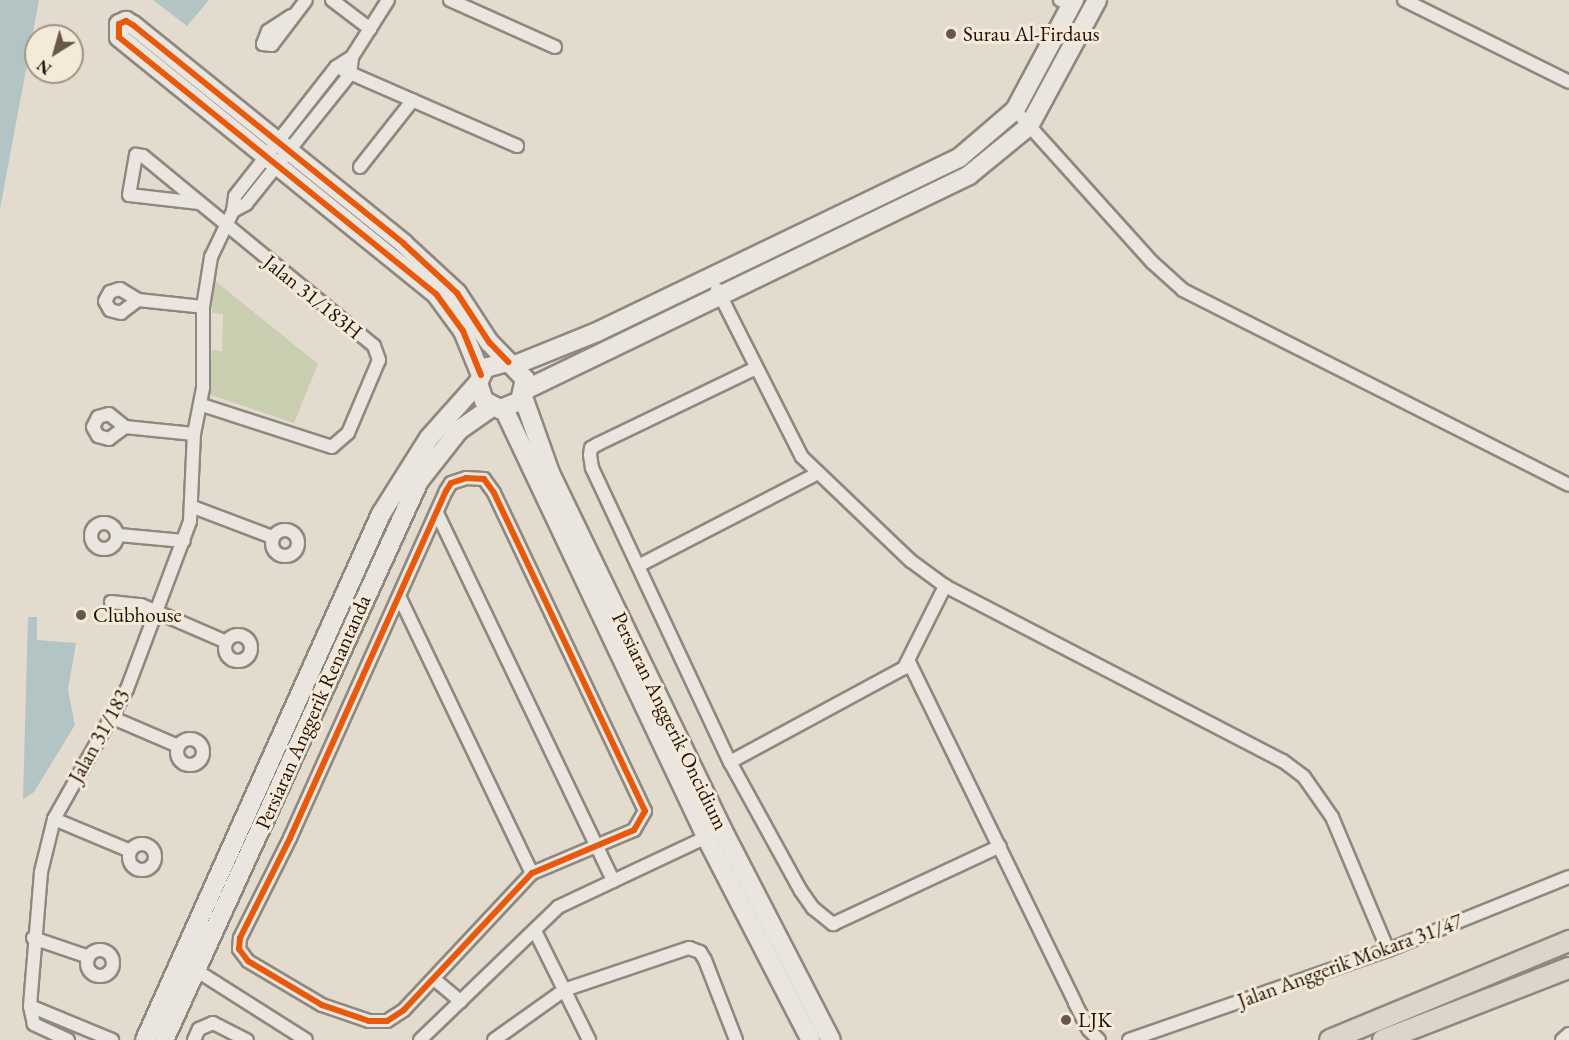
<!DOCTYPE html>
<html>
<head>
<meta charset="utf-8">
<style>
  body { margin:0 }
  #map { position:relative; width:1569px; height:1040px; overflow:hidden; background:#e3dcce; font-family:"EB Garamond",serif }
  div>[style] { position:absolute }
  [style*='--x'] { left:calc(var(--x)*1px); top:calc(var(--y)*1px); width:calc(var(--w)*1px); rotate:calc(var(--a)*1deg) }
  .green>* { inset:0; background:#c9ceb0 }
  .water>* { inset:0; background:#b3c4c4 }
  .roads { filter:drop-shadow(2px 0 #8f887f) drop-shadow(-2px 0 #8f887f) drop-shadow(0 2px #8f887f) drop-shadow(0 -2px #8f887f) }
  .street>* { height:12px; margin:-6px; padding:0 6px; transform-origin:6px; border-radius:6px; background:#eae5de }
  .street>.ring { margin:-6px; padding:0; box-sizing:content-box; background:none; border:12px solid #eae5de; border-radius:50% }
  .secondary>* { height:18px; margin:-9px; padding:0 9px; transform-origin:9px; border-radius:9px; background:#eae5de }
  .primary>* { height:20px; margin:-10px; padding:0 10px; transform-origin:10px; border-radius:10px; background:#ddd5c9 }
  .cycleway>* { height:6px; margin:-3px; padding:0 3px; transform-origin:3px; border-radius:3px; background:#e8590c }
  .dots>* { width:16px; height:16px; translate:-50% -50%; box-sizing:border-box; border:3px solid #f3ead9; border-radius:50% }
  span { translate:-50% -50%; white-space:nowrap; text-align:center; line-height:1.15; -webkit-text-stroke:6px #f3ead9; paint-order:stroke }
  .poi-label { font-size:21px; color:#271000 }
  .left { translate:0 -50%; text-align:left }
  .street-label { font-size:21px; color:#271000 }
  .north { position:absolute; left:24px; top:24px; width:60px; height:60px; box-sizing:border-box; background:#f3ead9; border:2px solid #a19382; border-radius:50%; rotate:217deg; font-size:16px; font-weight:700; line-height:24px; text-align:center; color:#271000 }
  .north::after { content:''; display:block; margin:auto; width:21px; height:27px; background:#695748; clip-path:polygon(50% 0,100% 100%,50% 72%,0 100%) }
</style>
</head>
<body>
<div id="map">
  <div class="green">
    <i style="clip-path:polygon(214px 280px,318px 364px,294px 423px,208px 394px,212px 350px,222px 351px,223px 314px,212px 313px)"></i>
  </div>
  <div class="water">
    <i style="clip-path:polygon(0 0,39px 0,0 209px)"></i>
    <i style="clip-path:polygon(153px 0,209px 0,187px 26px)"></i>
    <i style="clip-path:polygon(28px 617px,37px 617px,37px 640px,76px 643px,68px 690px,75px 725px,34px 792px,23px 799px)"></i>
  </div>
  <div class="roads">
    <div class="street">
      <i style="--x:332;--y:0;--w:48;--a:37.3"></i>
      <i style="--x:450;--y:0;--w:115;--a:24.1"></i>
      <i style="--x:1060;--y:0;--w:12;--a:24"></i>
      <i style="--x:1404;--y:0;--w:184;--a:26.4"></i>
      <i style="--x:291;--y:16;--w:27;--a:147"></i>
      <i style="--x:268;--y:31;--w:14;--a:111"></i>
      <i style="--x:263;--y:44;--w:9;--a:6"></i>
      <i style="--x:272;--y:45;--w:56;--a:-52.9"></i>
      <i style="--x:343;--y:70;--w:190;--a:23.6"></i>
      <i style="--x:1015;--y:110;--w:205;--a:48"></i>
      <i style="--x:1152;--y:262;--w:42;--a:42.1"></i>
      <i style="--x:1183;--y:290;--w:432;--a:26.8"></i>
      <i style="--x:360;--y:167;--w:85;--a:-51.7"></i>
      <i style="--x:199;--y:203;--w:70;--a:-173.5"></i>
      <i style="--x:129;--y:195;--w:41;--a:-80.1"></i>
      <i style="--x:136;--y:155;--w:7;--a:8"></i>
      <i style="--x:143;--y:156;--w:299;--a:39.4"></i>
      <i style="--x:374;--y:346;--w:15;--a:70"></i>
      <i style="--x:379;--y:360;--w:79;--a:113"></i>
      <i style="--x:348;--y:433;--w:21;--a:139"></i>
      <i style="--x:332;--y:447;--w:137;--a:-162.1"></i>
      <i style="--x:233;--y:211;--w:15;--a:-28"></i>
      <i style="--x:246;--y:204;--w:166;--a:-51.3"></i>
      <i style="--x:350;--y:74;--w:17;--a:-83"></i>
      <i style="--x:352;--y:57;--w:67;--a:-57.7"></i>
      <i style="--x:717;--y:289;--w:188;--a:63.2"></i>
      <i style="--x:802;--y:457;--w:151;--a:43.7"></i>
      <i style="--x:911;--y:561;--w:42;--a:36.3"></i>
      <i style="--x:945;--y:586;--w:381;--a:27.4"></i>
      <i style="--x:1283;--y:761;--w:26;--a:37"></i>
      <i style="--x:1304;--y:777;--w:49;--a:55"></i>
      <i style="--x:1332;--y:817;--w:144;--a:67.2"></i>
      <i style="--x:138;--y:300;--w:21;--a:143"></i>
      <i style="--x:121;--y:313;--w:11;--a:-165"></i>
      <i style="--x:110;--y:310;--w:10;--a:-119"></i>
      <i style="--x:105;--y:301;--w:10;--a:-61"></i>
      <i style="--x:110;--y:292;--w:10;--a:-17"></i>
      <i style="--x:120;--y:289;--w:21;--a:31"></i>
      <i style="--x:138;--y:300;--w:65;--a:6.1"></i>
      <i style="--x:756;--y:368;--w:175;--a:154.3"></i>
      <i style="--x:598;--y:444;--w:8;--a:150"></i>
      <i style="--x:591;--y:448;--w:7;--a:98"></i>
      <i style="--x:590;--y:455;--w:13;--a:81"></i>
      <i style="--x:592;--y:468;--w:325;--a:64.9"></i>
      <i style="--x:730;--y:762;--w:147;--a:61.2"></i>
      <i style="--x:801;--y:891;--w:21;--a:55"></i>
      <i style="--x:813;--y:908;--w:26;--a:39"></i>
      <i style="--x:833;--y:924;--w:184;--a:-25"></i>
      <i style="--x:109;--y:414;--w:21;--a:39"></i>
      <i style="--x:125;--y:427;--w:20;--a:143"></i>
      <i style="--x:109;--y:439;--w:11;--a:-165"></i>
      <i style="--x:98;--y:436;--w:10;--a:-119"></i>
      <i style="--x:93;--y:427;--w:11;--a:-63"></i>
      <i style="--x:98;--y:417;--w:11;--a:-15"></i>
      <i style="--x:125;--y:427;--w:69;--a:5.8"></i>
      <i style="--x:466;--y:478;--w:18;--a:3"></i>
      <i style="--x:484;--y:479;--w:17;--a:54"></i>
      <i style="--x:494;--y:493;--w:352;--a:64.6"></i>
      <i style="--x:645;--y:811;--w:22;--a:120"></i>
      <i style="--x:634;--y:830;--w:111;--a:157.1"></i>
      <i style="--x:532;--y:873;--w:187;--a:133.1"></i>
      <i style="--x:404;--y:1010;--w:20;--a:147"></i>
      <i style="--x:387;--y:1021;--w:18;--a:180"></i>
      <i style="--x:369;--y:1021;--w:50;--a:-161.2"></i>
      <i style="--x:322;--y:1005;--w:86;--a:-149.3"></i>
      <i style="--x:248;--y:961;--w:15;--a:-127"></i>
      <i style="--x:239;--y:949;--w:11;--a:-85"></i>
      <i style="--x:240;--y:938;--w:112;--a:-63.4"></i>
      <i style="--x:290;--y:838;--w:380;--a:-65.8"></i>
      <i style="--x:446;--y:491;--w:9;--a:-58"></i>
      <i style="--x:451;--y:483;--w:16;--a:-18"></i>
      <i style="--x:193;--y:507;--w:85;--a:20.8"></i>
      <i style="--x:438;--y:515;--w:406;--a:64.4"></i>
      <i class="ring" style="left:91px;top:523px;width:14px;height:14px"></i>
      <i class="ring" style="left:272px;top:530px;width:14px;height:14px"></i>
      <i style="--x:119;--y:535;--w:65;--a:5.3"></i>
      <i style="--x:640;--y:565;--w:200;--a:-27.3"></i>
      <i style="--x:400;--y:598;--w:305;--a:64.4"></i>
      <i style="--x:111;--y:602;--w:30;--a:6"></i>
      <i style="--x:141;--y:605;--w:90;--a:23.4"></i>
      <i class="ring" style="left:225px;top:635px;width:14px;height:14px"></i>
      <i style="--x:909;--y:662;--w:379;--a:64"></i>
      <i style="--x:1075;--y:1003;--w:30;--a:63"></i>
      <i style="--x:1089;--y:1030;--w:14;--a:45"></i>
      <i style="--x:113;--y:718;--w:69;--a:23.2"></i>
      <i class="ring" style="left:177px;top:739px;width:14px;height:14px"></i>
      <i style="--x:730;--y:762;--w:198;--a:-28.4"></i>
      <i style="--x:904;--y:668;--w:92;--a:-63.4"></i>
      <i style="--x:54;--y:819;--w:80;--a:22.7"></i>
      <i class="ring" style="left:129px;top:844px;width:14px;height:14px"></i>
      <i style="--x:535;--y:931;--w:122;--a:63.6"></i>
      <i style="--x:33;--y:938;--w:56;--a:18.8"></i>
      <i class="ring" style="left:87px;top:950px;width:14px;height:14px"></i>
      <i style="--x:191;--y:967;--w:136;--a:32.4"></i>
      <i style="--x:434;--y:979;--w:35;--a:40"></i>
      <i style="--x:30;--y:1006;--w:134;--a:-85.3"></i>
      <i style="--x:41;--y:872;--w:55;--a:-76.2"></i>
      <i style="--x:54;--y:819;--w:149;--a:-60.7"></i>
      <i style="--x:127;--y:689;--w:179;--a:-69.4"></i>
      <i style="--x:190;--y:521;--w:87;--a:-87.4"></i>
      <i style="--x:194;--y:434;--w:47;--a:-78.9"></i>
      <i style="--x:203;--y:388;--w:81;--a:-90"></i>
      <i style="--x:203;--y:307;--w:51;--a:-80.9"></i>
      <i style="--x:211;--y:257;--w:51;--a:-64.4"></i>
      <i style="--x:233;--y:211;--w:15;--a:-82"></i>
      <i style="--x:235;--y:196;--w:164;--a:-51.9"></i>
      <i style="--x:336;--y:67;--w:19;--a:-32"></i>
      <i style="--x:68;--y:1040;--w:38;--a:-155"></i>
      <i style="--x:34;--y:1024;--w:18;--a:-103"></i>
      <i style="--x:30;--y:1006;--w:89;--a:22.5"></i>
      <i style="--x:194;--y:1040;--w:12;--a:-66"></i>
      <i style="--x:199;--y:1029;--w:15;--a:-23"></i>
      <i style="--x:213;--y:1023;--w:38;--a:27"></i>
      <i style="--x:420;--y:1040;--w:192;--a:-43.9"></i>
      <i style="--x:558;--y:907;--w:171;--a:-25.2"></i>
      <i style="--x:494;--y:1040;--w:86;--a:-35.5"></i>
      <i style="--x:564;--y:990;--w:132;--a:-18.6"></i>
      <i style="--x:689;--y:948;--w:12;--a:20"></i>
      <i style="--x:700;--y:952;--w:9;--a:58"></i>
      <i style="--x:705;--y:960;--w:86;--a:68.8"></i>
      <i style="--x:1129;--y:1040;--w:274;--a:-19.2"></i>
      <i style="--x:1388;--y:950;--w:195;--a:-22"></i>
      <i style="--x:1562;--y:1040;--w:9;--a:-41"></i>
    </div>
    <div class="secondary">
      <i style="--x:515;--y:365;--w:88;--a:-21.9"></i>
      <i style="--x:597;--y:332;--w:402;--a:-25.7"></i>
      <i style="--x:959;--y:158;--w:74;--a:-40.6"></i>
      <i style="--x:1015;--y:110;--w:125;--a:-61.8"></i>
      <i style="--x:481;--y:375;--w:48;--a:-112.2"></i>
      <i style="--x:463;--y:331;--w:46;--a:-126.1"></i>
      <i style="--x:436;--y:294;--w:408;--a:-141"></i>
      <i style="--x:119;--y:37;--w:13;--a:-90"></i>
      <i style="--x:119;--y:24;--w:8;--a:-23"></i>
      <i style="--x:126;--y:21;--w:8;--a:30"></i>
      <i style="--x:133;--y:25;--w:348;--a:38.9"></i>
      <i style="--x:404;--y:244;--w:72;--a:42.8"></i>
      <i style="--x:457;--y:293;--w:59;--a:56.9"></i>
      <i style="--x:489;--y:342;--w:52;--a:45.8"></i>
      <i style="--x:525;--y:379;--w:23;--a:103"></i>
      <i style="--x:520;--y:401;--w:22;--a:158"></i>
      <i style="--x:500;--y:409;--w:18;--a:-153"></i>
      <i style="--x:484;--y:401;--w:19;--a:-108"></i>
      <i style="--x:478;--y:383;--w:17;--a:-65"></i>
      <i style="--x:485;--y:368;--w:24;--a:-15"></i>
      <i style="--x:525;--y:390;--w:493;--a:-25.8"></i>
      <i style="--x:969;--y:175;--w:77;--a:-39.2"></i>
      <i style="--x:1029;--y:126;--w:143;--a:-61.6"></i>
      <i style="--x:523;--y:397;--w:81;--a:70.4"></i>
      <i style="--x:550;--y:473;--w:395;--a:64.2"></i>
      <i style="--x:722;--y:829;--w:237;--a:62.7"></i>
      <i style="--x:504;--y:409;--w:473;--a:64.7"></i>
      <i style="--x:706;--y:837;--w:229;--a:62.7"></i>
      <i style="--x:145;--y:1040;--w:577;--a:-65.84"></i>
      <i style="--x:381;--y:514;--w:90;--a:-57.7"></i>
      <i style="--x:429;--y:438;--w:74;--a:-48.3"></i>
      <i style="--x:164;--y:1040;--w:614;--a:-65.48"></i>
      <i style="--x:419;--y:481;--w:65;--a:-51.9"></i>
      <i style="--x:459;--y:430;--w:40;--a:-34.9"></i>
    </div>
    <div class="primary">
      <i style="--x:1330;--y:1040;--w:259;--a:-22.5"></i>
      <i style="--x:1383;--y:1040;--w:199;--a:-21.2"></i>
    </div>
  </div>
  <div class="cycleway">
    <i style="--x:481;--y:375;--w:48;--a:-112.2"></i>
    <i style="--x:463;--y:331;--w:46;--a:-126.1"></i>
    <i style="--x:436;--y:294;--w:408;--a:-141"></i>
    <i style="--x:119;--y:37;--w:13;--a:-90"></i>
    <i style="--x:119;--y:24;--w:8;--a:-23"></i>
    <i style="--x:126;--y:21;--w:8;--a:30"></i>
    <i style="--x:133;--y:25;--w:348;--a:38.9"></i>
    <i style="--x:404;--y:244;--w:72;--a:42.8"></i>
    <i style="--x:457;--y:293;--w:59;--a:56.9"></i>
    <i style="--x:489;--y:342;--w:28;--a:46"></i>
    <i style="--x:466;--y:478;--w:18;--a:3"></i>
    <i style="--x:484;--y:479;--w:17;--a:54"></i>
    <i style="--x:494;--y:493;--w:352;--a:64.6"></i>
    <i style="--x:645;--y:811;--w:22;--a:120"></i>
    <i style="--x:634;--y:830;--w:111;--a:157.1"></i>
    <i style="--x:532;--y:873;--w:187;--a:133.1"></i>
    <i style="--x:404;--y:1010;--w:20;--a:147"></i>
    <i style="--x:387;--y:1021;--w:18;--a:180"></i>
    <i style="--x:369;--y:1021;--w:50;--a:-161.2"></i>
    <i style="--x:322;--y:1005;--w:86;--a:-149.3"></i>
    <i style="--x:248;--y:961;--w:15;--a:-127"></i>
    <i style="--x:239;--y:949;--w:11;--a:-85"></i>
    <i style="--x:240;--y:938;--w:112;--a:-63.4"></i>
    <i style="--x:290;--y:838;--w:380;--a:-65.8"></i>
    <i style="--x:446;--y:491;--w:9;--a:-58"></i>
    <i style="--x:451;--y:483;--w:16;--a:-18"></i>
  </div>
  <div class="dots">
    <i style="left:951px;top:34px;background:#695748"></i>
    <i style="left:81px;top:615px;background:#695748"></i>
    <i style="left:1066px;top:1020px;background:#695748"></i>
  </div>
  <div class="poi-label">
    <span class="left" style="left:963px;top:34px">Surau Al-Firdaus</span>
    <span class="left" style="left:93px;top:615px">Clubhouse</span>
    <span class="left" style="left:1078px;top:1020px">LJK</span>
  </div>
  <div class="street-label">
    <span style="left:313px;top:297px;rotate:39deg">Jalan 31/183H</span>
    <span style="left:313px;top:712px;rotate:-66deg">Persiaran Anggerik Renantanda</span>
    <span style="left:670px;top:721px;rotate:64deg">Persiaran Anggerik Oncidium</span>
    <span style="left:99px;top:736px;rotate:-61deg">Jalan 31/183</span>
    <span style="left:1350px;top:961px;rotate:-20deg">Jalan Anggerik Mokara 31/47</span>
  </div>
  <div class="north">N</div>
</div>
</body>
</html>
